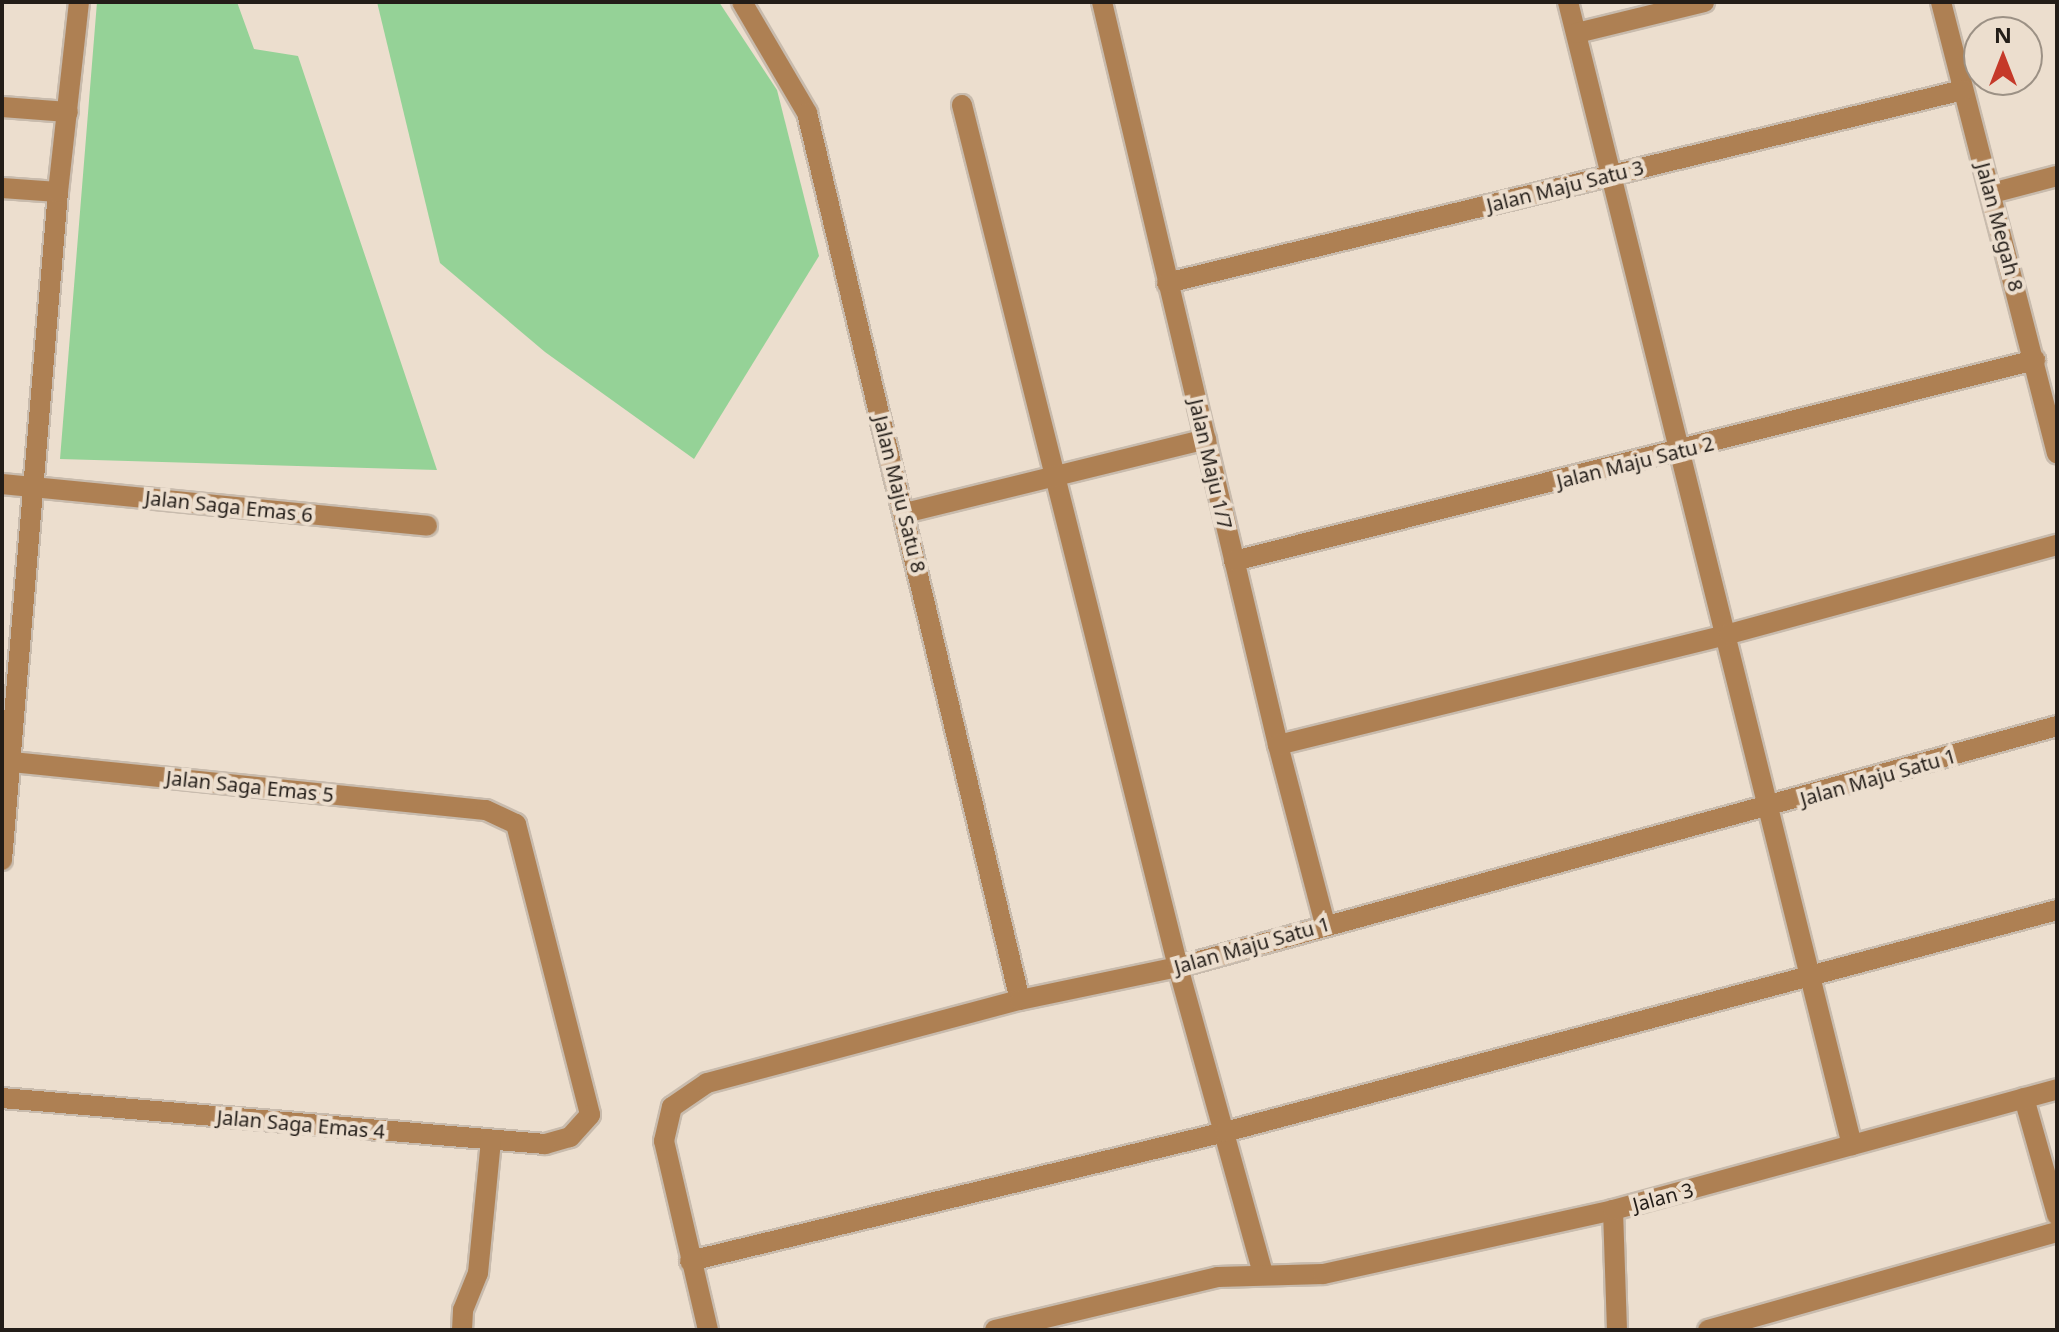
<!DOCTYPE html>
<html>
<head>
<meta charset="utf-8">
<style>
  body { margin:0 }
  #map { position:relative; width:2059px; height:1332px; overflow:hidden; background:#ecdece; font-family:"Noto Sans",sans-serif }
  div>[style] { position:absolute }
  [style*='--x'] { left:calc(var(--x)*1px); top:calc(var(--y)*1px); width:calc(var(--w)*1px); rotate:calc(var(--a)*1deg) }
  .green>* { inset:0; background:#95d297 }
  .roads { filter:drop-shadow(2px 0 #c8bbad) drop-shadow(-2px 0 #c8bbad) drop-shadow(0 2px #c8bbad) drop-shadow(0 -2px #c8bbad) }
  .minor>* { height:20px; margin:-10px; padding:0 10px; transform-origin:10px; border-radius:10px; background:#ae8053 }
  span { translate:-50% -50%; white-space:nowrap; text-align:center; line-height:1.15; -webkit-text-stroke:8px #ecdece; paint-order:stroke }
  .street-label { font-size:20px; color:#231d18 }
  .frame { position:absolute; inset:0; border:4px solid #231d18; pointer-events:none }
  .north { position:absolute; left:1963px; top:16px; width:80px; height:80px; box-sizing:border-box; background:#ecdece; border:2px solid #9c9185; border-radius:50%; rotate:0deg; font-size:22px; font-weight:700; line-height:32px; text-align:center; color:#231d18 }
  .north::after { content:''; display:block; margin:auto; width:28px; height:36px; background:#c53929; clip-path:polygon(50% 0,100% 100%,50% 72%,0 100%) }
</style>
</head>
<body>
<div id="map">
  <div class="green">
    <i style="clip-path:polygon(97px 2px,237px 2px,254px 49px,298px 56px,437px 470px,60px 459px)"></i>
    <i style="clip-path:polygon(377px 2px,719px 2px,777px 90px,819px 256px,694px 459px,545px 352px,440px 263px)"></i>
  </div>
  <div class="roads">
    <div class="minor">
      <i style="--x:742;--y:2;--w:129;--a:59.6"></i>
      <i style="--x:807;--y:113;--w:912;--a:76.5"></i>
      <i style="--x:1102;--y:2;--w:764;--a:76.67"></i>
      <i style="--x:1278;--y:745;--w:185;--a:75.3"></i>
      <i style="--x:1568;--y:2;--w:1178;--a:76.05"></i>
      <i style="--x:1941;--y:2;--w:466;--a:75.6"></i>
      <i style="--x:1577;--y:33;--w:131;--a:-13.7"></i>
      <i style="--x:962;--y:105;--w:889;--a:75.93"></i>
      <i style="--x:1178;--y:967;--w:318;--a:74.5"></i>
      <i style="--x:2;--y:107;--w:66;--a:4.3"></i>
      <i style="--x:2;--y:188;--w:56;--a:4.1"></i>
      <i style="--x:1992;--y:193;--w:67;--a:-14.7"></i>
      <i style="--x:1167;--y:283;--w:819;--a:-13.63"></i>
      <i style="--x:2;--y:484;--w:427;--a:5.6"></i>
      <i style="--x:905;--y:513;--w:310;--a:-13.8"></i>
      <i style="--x:1234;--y:561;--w:826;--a:-14.09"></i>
      <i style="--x:1278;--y:745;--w:464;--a:-13.8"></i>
      <i style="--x:1729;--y:634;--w:340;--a:-15.2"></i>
      <i style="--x:2;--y:761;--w:486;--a:5.8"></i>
      <i style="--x:486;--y:810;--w:33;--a:25"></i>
      <i style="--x:516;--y:824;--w:300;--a:75.7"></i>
      <i style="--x:590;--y:1115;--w:30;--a:132"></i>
      <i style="--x:570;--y:1137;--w:26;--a:164"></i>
      <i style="--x:545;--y:1144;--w:545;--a:-175.16"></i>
      <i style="--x:2;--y:860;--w:670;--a:-85.21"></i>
      <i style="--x:58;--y:192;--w:191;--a:-83.7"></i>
      <i style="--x:2024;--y:1098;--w:122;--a:74.2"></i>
      <i style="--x:1613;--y:1210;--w:120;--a:88.1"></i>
      <i style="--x:690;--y:1261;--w:550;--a:-13.56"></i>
      <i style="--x:1225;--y:1132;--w:861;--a:-14.94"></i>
      <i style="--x:462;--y:1330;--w:20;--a:-87"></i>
      <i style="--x:463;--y:1310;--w:40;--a:-68"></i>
      <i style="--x:478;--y:1273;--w:134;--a:-84.4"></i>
      <i style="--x:708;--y:1330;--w:194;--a:-103.1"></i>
      <i style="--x:664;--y:1141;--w:35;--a:-77"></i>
      <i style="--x:672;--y:1107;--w:42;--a:-34.4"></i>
      <i style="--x:707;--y:1083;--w:324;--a:-14.9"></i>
      <i style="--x:1020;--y:1000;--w:161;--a:-11.8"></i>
      <i style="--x:1178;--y:967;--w:911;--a:-15.33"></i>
      <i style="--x:995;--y:1330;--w:229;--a:-13.4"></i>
      <i style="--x:1218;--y:1277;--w:105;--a:-1.6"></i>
      <i style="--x:1323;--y:1274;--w:297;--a:-12.4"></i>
      <i style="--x:1613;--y:1210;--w:460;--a:-15.2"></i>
      <i style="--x:1708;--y:1330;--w:362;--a:-15.7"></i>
    </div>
  </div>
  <div class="street-label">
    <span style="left:1565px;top:186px;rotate:-14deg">Jalan Maju Satu 3</span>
    <span style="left:2000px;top:227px;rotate:75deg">Jalan Megah 8</span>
    <span style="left:1635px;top:462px;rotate:-14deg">Jalan Maju Satu 2</span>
    <span style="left:1211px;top:464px;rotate:77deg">Jalan Maju 1/7</span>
    <span style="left:900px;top:494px;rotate:76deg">Jalan Maju Satu 8</span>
    <span style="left:229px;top:506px;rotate:6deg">Jalan Saga Emas 6</span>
    <span style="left:1878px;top:777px;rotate:-16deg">Jalan Maju Satu 1</span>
    <span style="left:250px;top:786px;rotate:6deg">Jalan Saga Emas 5</span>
    <span style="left:1252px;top:945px;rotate:-16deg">Jalan Maju Satu 1</span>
    <span style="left:301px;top:1124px;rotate:5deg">Jalan Saga Emas 4</span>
    <span style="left:1663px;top:1197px;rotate:-15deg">Jalan 3</span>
  </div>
  <div class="frame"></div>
  <div class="north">N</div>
</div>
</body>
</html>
